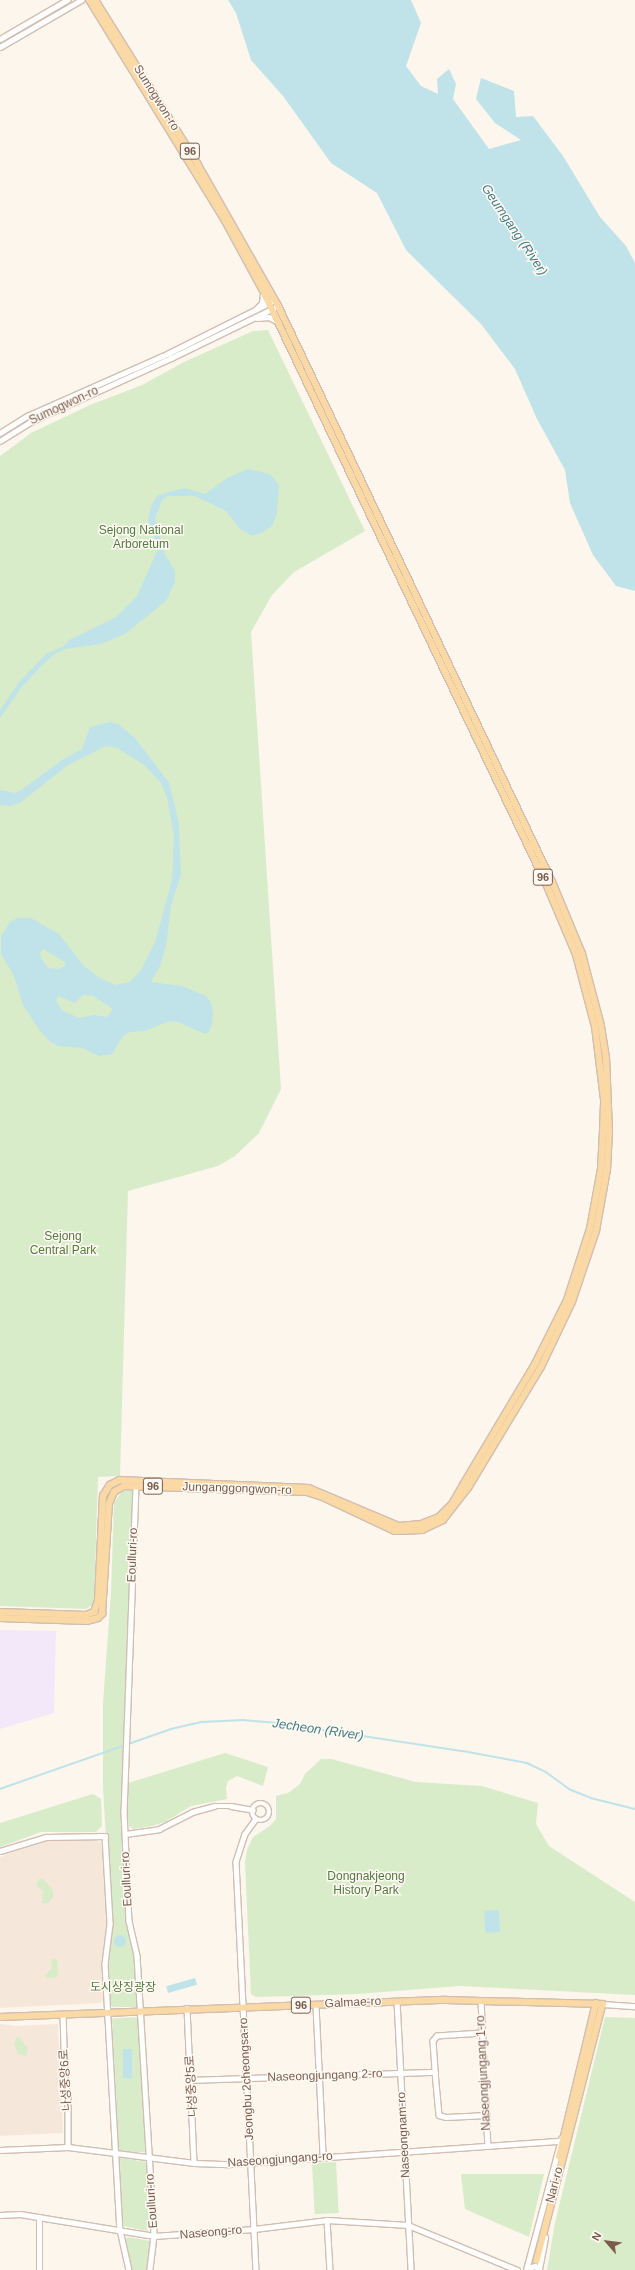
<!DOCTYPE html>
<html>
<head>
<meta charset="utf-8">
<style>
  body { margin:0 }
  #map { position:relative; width:635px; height:2270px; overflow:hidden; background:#fdf6ec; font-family:Arial,"Noto Sans KR",sans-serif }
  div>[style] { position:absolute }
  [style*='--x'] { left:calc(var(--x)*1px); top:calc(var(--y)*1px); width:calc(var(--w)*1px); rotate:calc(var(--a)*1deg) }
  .residential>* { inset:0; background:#f5e8da }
  .education>* { inset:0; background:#f3e8fa }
  .green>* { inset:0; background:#d8ecc9; transform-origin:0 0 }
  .water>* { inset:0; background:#bfe3e8; transform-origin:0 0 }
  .round { border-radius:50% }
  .stream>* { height:1.5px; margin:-0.75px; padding:0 0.75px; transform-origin:0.75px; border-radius:0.75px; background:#bfe3e8 }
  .major-tunnel>* { height:5.5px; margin-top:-2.75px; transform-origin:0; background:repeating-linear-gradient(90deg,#dcd0c4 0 5.5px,transparent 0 8.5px) }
  .roads { filter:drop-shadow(1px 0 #d1beb0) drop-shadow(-1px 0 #d1beb0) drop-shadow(0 1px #d1beb0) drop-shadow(0 -1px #d1beb0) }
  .minor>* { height:4.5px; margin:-2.25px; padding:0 2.25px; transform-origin:2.25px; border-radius:2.25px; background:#fff }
  .minor>.ring { margin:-2.25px; padding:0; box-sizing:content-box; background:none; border:4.5px solid #fff; border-radius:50% }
  .major>* { height:5.5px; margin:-2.75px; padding:0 2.75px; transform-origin:2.75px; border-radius:2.75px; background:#fbd9a5 }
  span { translate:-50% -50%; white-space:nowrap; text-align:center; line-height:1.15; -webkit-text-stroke:3px #fffaf3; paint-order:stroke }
  .shield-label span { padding:1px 3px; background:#fffaf3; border:1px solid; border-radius:3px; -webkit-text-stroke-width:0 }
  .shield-label { font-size:11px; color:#7a5c4d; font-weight:700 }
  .street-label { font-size:12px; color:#7a5c4d }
  .park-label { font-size:12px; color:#537a41 }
  .water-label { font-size:13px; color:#437c86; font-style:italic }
  .north { position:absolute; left:587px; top:2222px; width:40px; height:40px; -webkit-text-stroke:3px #fffaf3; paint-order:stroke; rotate:298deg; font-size:11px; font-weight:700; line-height:16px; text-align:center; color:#7a5c4d }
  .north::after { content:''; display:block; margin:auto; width:14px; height:18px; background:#7a5c4d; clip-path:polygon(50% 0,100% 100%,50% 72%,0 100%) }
</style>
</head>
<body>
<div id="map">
  <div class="residential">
    <i style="clip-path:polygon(97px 1840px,102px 1844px,107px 1925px,102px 1958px,104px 1998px,100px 2003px,0 2008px,0 1857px,43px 1841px)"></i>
    <i style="clip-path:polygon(0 2024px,16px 2026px,58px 2024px,63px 2133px,0 2136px)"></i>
  </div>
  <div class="education">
    <i style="clip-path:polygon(0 1630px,56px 1631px,54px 1713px,0 1729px)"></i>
  </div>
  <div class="green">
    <i style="clip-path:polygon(268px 330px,365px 531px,294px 572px,272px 595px,251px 632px,281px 1089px,259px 1133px,235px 1156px,218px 1166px,128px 1191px,120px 1476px,98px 1477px,94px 1604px,86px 1609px,0 1606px,0 456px,31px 433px,90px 405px,142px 385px,184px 362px,253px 331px)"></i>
    <i style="clip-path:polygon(133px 1489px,123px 1832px,128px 1923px,136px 1955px,138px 1999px,136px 2007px,113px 2007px,110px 2005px,108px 1961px,111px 1919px,103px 1788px,103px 1703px,111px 1593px,114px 1503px,122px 1491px)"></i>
    <i style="clip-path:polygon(225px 1753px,268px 1767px,263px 1786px,237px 1776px,228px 1781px,226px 1788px,227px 1799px,191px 1806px,165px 1822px,152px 1826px,133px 1829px,127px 1825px,128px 1783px)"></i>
    <i style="clip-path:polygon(321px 1759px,331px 1759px,416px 1782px,482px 1786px,538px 1803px,536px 1824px,549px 1846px,635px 1902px,635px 1995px,459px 1986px,358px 1994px,256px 1997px,251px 1994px,245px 1863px,247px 1850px,253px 1837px,270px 1826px,276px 1819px,276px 1796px,288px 1793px,300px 1784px,305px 1774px)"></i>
    <i style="clip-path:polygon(93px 1794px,101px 1799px,102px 1826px,96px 1832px,41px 1832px,0 1847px,0 1823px)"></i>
    <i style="clip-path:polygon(42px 1878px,53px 1890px,53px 1897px,48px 1903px,42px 1903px,43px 1891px,36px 1886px,39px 1879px)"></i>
    <i style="clip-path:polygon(52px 1958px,57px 1960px,58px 1975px,56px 1978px,48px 1978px,45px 1976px,51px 1969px)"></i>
    <i style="left:139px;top:2017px;width:135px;height:27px;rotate:87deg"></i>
    <i style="clip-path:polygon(605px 2017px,635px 2018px,635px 2270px,547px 2270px,555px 2223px)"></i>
    <i style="clip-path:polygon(17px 2037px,20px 2038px,28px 2049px,26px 2056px,18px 2054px,14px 2043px)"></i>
    <i style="clip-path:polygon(120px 2158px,147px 2162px,150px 2225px,147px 2231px,124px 2226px,121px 2217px)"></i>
    <i style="left:336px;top:2162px;width:51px;height:24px;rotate:87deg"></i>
    <i style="clip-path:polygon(461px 2174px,544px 2174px,529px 2237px,465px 2209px)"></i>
    <i style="clip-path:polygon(128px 2237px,151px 2241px,148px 2270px,130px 2270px,125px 2248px,126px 2239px)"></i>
  </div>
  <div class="water">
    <i style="clip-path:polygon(228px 0,411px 0,421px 23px,406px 66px,421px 86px,438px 94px,437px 79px,449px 69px,456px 84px,453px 99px,489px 149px,521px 140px,495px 123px,476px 99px,481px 78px,514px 91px,516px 117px,533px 116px,563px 156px,600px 217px,626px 246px,635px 263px,635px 591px,616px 586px,593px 555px,570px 503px,565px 470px,537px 419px,515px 369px,481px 324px,406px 250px,377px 193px,331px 163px,283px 96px,251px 60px,236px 13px)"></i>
    <i style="clip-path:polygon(248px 469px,270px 474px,279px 485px,277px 513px,272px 526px,263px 532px,252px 536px,240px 529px,226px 511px,195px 496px,168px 496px,162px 500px,155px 519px,165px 554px,175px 571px,175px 582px,166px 601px,125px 634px,101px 644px,65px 649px,55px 654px,42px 665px,21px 688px,0 718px,0 710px,20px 681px,46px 654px,64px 646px,69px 640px,116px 617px,137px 596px,158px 549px,148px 520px,151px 506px,158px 495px,185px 488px,205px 494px,227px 478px)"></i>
    <i style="clip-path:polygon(evenodd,110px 722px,118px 724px,135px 738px,164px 776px,169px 782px,179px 824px,181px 875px,171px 905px,166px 946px,160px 966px,151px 982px,182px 986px,206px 996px,211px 1003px,213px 1014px,212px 1024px,209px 1032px,205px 1034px,178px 1022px,169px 1021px,145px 1031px,130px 1032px,123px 1036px,112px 1054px,99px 1056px,83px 1048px,58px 1046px,49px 1041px,38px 1028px,23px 1005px,14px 976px,1px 954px,1px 936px,10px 922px,17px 918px,31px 918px,59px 934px,84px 966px,100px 978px,116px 985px,130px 982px,141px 970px,155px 942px,172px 880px,174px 836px,167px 798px,161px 783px,144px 765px,117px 748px,106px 746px,68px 765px,20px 803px,11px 806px,0 805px,0 790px,16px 793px,24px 788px,62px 760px,82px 749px,90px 727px,110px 722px,43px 949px,65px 962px,65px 966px,58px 969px,48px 968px,41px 958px,40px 953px,43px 949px,110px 722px,83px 995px,93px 996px,113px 1009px,107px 1017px,94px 1015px,79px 1018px,62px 1010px,56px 1001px,58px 996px,75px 1003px,83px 995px)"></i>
    <i style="left:499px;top:1910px;width:22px;height:15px;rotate:87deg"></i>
    <i class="round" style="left:114px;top:1935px;width:12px;height:12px"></i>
    <i style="left:195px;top:1978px;width:7px;height:30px;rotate:74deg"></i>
    <i style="left:123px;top:2049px;width:9px;height:29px"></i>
  </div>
  <div class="stream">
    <i style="--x:0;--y:1789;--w:181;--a:-19.3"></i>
    <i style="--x:171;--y:1729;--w:32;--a:-13"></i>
    <i style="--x:202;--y:1722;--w:41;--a:-2.8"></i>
    <i style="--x:243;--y:1720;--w:34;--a:5"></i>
    <i style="--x:277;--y:1723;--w:188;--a:8.6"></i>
    <i style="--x:463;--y:1751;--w:65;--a:10.6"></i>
    <i style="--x:527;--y:1763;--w:21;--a:25"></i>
    <i style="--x:546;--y:1772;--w:29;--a:36"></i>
    <i style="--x:569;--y:1789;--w:24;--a:22"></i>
    <i style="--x:591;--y:1798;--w:45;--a:14"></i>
  </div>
  <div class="major-tunnel">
    <i style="--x:533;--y:2270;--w:10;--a:-90"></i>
  </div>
  <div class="roads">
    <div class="minor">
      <i style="--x:0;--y:39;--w:78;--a:-30.2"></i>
      <i style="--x:0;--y:47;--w:94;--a:-30.1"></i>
      <i style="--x:256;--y:309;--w:8;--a:-45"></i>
      <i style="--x:262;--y:303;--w:10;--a:-84"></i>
      <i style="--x:257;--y:318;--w:12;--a:-5"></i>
      <i style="--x:269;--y:317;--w:9;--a:27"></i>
      <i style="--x:0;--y:433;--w:32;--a:-32"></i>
      <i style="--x:27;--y:416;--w:155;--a:-23.9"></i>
      <i style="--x:169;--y:353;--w:114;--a:-26.6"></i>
      <i style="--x:0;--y:441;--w:36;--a:-32"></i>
      <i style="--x:30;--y:422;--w:155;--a:-24.4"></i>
      <i style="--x:171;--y:358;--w:119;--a:-25.9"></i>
      <i style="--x:136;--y:1486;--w:326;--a:92.1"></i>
      <i style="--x:124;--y:1812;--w:109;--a:87.4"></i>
      <i style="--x:129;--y:1921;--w:36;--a:77"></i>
      <i style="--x:137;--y:1956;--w:281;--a:86.5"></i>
      <i style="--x:154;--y:2236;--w:34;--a:97"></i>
      <i class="ring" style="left:252px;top:1803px;width:13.5px;height:13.5px"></i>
      <i style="--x:256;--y:1819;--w:19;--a:126"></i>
      <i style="--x:245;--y:1834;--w:29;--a:108"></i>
      <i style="--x:236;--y:1862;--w:408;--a:87.2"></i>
      <i style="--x:125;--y:1834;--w:34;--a:-8"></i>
      <i style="--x:159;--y:1829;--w:37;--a:-27"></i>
      <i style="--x:192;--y:1812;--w:23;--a:-15"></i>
      <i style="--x:214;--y:1806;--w:17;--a:0"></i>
      <i style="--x:231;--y:1806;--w:22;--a:10"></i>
      <i style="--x:0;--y:1851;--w:48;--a:-16.9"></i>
      <i style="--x:46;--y:1837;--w:59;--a:-1"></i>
      <i style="--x:105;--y:1836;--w:88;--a:86.7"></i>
      <i style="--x:110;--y:1924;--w:40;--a:97.1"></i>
      <i style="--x:105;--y:1964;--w:266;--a:86.8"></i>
      <i style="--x:120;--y:2230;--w:41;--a:77.3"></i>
      <i style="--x:481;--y:2000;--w:146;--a:87.3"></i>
      <i style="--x:397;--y:2001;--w:269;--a:87"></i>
      <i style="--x:603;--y:2004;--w:32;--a:4"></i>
      <i style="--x:316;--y:2005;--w:151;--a:87.3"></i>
      <i style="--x:187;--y:2008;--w:155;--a:87.4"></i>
      <i style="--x:63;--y:2014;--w:65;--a:88.2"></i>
      <i style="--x:65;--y:2079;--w:18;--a:81"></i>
      <i style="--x:68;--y:2097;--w:50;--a:90"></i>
      <i style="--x:482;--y:2033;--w:45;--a:176.2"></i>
      <i style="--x:437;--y:2036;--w:6;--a:129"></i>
      <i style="--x:433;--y:2041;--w:31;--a:86"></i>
      <i style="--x:435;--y:2072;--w:43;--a:84.7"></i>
      <i style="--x:439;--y:2115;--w:7;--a:16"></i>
      <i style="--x:446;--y:2117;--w:41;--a:-2.8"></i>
      <i style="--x:191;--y:2080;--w:244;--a:-1.9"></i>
      <i style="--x:0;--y:2150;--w:68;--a:-2.5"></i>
      <i style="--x:68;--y:2147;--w:127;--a:7.2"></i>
      <i style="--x:194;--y:2163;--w:35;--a:2"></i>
      <i style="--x:229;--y:2164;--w:332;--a:-4"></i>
      <i style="--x:0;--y:2215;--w:20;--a:-3"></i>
      <i style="--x:20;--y:2214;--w:136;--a:9.3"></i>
      <i style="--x:154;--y:2236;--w:100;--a:-4"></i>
      <i style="--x:254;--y:2229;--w:74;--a:-7"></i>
      <i style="--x:327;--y:2220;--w:81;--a:3.5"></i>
      <i style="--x:408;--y:2225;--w:118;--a:22.4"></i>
      <i style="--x:39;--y:2217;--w:53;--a:90"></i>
      <i style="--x:327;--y:2220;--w:50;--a:86.6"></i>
      <i style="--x:528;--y:2268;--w:7;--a:-16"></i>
      <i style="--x:535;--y:2266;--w:6;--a:45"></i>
      <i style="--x:539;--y:2269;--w:32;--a:-79"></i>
      <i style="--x:526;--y:2270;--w:136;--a:-75"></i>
    </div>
    <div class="major">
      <i style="--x:0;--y:1612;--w:86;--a:2"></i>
      <i style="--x:86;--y:1615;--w:9;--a:-21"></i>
      <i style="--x:94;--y:1612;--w:12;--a:-70"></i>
      <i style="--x:98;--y:1601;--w:105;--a:-87.3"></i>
      <i style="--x:103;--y:1496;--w:13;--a:-58"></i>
      <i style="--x:110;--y:1485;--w:11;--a:-27"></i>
      <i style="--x:120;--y:1480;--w:189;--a:2.4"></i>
      <i style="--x:309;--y:1488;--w:98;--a:22.9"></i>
      <i style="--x:399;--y:1526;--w:22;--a:-5"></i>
      <i style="--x:421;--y:1524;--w:19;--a:-21"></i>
      <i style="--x:439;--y:1517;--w:18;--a:-45"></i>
      <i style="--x:452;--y:1504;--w:22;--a:-60"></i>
      <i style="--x:463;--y:1485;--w:141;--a:-59.2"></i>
      <i style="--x:535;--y:1364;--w:72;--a:-63.4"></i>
      <i style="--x:567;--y:1300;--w:75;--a:-72.1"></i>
      <i style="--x:590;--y:1229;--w:61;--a:-79.6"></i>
      <i style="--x:601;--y:1169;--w:37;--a:-87"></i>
      <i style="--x:603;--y:1132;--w:32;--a:-88"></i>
      <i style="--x:604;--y:1100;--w:74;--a:-97"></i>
      <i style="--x:595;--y:1027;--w:74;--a:-104.8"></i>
      <i style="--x:576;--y:955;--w:77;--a:-112.9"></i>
      <i style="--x:546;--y:884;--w:657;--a:-115.51"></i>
      <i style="--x:263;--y:291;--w:80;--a:-118.5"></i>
      <i style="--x:225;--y:221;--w:259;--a:-121.6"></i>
      <i style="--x:0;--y:1618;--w:87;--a:2"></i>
      <i style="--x:87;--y:1621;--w:11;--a:-15"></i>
      <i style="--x:98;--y:1618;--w:6;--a:-45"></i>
      <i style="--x:102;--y:1614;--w:110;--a:-86.4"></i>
      <i style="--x:109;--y:1504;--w:13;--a:-67"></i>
      <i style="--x:114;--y:1492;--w:12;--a:-31"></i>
      <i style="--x:124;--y:1486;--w:183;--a:1.9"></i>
      <i style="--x:307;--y:1492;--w:19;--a:18"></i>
      <i style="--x:325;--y:1498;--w:77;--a:25.2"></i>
      <i style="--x:395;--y:1531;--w:27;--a:-2"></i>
      <i style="--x:422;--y:1530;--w:23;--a:-25"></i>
      <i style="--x:443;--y:1520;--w:41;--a:-52"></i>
      <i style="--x:468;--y:1488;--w:141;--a:-58.9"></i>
      <i style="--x:541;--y:1367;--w:72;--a:-64.5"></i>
      <i style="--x:572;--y:1302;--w:75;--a:-71.3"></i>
      <i style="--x:596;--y:1231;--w:62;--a:-79.8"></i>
      <i style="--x:607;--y:1170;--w:38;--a:-87"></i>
      <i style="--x:609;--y:1132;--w:74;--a:-92.3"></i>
      <i style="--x:606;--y:1058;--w:32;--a:-99"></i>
      <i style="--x:601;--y:1026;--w:74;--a:-104.8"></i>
      <i style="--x:582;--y:954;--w:78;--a:-112.6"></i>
      <i style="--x:552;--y:882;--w:638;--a:-115.44"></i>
      <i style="--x:278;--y:306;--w:162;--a:-119.6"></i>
      <i style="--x:198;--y:165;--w:195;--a:-122"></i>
      <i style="--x:0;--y:2017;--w:446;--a:-2.2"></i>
      <i style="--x:446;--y:2000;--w:157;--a:1.5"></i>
      <i style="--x:603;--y:2004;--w:265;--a:104.4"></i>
      <i style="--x:559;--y:2157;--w:158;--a:-76.5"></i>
    </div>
  </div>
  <div class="shield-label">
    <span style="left:190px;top:151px">96</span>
    <span style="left:543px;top:877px">96</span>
    <span style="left:153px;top:1486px">96</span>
    <span style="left:301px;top:2005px">96</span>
  </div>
  <div class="street-label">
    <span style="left:156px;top:98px;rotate:58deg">Sumogwon-ro</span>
    <span style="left:64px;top:406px;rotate:-25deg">Sumogwon-ro</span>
    <span style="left:237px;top:1489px;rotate:2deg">Junganggongwon-ro</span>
    <span style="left:133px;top:1555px;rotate:-88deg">Eoulluri-ro</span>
    <span style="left:127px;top:1879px;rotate:-93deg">Eoulluri-ro</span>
    <span style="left:353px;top:2003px;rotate:-3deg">Galmae-ro</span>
    <span style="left:484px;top:2073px;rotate:-93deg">Naseongjungang 1-ro</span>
    <span style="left:325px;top:2076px;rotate:-2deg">Naseongjungang 2-ro</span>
    <span style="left:247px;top:2079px;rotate:-93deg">Jeongbu 2cheongsa-ro</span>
    <span style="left:66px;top:2080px;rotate:-93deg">나성중앙6로</span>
    <span style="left:192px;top:2086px;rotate:-93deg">나성중앙5로</span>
    <span style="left:404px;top:2135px;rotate:-93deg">Naseongnam-ro</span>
    <span style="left:280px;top:2160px;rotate:-4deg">Naseongjungang-ro</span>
    <span style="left:555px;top:2185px;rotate:-75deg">Nari-ro</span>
    <span style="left:152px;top:2201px;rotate:-94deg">Eoulluri-ro</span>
    <span style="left:211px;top:2233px;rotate:-5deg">Naseong-ro</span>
  </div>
  <div class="park-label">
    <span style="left:141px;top:538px">Sejong National<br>Arboretum</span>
    <span style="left:63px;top:1244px">Sejong<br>Central Park</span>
    <span style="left:366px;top:1884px">Dongnakjeong<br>History Park</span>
    <span style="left:123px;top:1988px">도시상징광장</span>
  </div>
  <div class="water-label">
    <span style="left:514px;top:230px;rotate:56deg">Geumgang (River)</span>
    <span style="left:318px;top:1730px;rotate:8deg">Jecheon (River)</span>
  </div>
  <div class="north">N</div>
</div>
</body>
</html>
